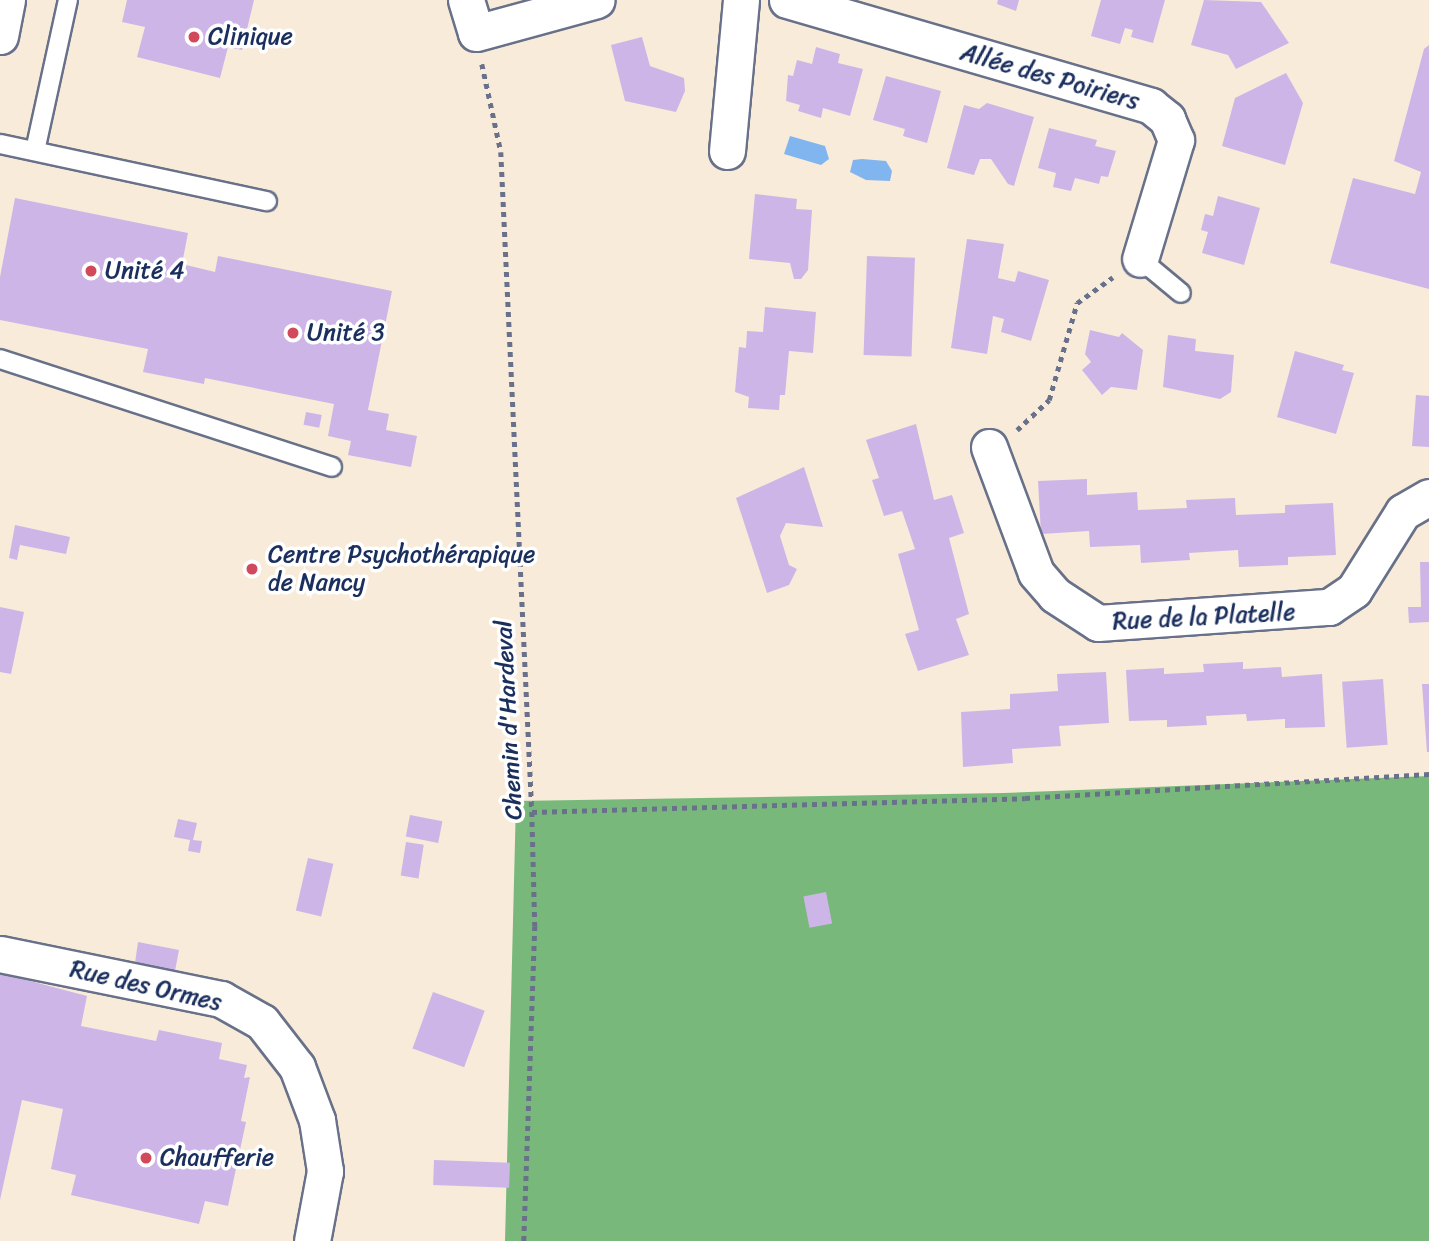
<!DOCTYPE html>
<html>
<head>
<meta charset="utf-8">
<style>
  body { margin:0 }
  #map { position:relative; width:1429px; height:1241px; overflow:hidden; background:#f8ebd9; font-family:Sriracha,sans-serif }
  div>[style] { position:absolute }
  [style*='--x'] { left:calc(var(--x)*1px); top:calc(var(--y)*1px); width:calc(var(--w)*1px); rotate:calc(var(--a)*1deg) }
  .forest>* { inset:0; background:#78b97b }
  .water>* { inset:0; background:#81b5ef }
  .building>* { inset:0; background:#cdb6e7; transform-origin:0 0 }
  .path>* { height:4.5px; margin-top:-2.25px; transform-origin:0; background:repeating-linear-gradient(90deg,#687189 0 5px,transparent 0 10px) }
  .roads { filter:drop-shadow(2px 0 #687189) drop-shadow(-2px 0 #687189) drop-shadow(0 2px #687189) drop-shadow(0 -2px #687189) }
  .lane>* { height:18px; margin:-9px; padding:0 9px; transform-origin:9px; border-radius:9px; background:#fff }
  .street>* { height:35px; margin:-17.5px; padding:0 17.5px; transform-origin:17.5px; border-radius:17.5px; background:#fff }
  .dots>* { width:19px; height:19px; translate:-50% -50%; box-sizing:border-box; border:4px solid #fff; border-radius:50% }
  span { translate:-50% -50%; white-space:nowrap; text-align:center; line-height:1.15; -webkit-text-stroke:7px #fff; paint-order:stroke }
  .poi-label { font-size:24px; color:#1b2f5e }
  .left { translate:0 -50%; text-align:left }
  .street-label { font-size:24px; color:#1b2f5e }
</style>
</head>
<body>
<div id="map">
  <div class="forest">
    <i style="clip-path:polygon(1429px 776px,1429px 1241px,505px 1241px,516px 801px,1004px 793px)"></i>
  </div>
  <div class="water">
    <i style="clip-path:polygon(790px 136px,825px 146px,829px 159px,821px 165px,784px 154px)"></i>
    <i style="clip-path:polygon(862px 159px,886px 161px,892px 171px,890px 181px,866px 180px,850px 172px,853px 160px)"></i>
  </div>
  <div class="building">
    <i style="clip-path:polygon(127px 0,254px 0,242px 50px,228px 47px,220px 78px,137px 57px,145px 27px,122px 22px)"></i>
    <i style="clip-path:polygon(998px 0,1019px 0,1016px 11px,997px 4px)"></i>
    <i style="clip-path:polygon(1101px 0,1165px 0,1153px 43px,1131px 37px,1133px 30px,1125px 28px,1120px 44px,1091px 36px)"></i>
    <i style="clip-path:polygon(1204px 0,1261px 2px,1289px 43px,1236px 69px,1228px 55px,1191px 45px)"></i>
    <i style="clip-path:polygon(642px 37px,650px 66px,684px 78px,685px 91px,676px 112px,625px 101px,611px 45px)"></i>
    <i style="clip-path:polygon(1429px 45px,1429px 289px,1330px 263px,1353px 178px,1415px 194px,1421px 172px,1394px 161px,1424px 49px)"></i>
    <i style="clip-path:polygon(816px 47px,840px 54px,838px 63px,863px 69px,850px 116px,823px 108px,821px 118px,798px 111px,800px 105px,786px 101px,788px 75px,793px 76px,797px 60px,812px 64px)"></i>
    <i style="clip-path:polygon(1286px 73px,1303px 103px,1285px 165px,1222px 146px,1235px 98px)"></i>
    <i style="clip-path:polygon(886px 76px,941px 91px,927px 143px,903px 136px,905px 129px,873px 120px)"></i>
    <i style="clip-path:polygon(987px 103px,1034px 117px,1014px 186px,1008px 184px,991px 159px,980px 159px,974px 175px,947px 168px,964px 105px,979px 109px)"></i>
    <i style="clip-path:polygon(1049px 128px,1097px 140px,1095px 146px,1116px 151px,1108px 177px,1101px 176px,1099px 184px,1075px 178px,1071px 191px,1053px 187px,1056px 173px,1038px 168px)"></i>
    <i style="clip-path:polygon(755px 194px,797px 199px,796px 209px,812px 210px,808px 270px,801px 279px,794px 279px,790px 263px,749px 259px)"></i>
    <i style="clip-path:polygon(1218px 196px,1260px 208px,1244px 265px,1202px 253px,1208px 232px,1201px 230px,1205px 214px,1213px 216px)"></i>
    <i style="clip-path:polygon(15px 198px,188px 233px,182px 264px,215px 272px,218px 256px,392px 291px,368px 410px,389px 414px,386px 430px,417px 436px,411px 467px,348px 455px,351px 441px,328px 436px,334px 404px,205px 378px,204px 384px,143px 372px,148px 349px,0 320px,0 277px)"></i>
    <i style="clip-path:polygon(967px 239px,1004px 244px,998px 278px,1015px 282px,1018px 271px,1049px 280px,1031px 341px,1001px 332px,1004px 319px,993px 316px,987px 354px,951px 348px)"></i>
    <i style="left:867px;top:256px;width:48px;height:99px;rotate:2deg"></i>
    <i style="clip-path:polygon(765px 307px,816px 312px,813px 353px,789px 351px,785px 395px,780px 395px,779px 410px,748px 408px,749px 397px,735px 392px,739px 347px,746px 348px,747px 331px,763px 332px)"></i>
    <i style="clip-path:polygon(1090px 330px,1119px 337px,1122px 333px,1143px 350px,1137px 390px,1111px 387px,1102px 395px,1082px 370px,1091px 362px,1085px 354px)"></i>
    <i style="clip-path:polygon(1168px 335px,1196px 339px,1195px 351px,1234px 355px,1231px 392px,1220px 399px,1163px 387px)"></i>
    <i style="clip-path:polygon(1295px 351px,1344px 365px,1342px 370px,1354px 373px,1336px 434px,1277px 417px)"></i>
    <i style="clip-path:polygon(1416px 395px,1429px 396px,1429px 447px,1412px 446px)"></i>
    <i style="left:306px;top:412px;width:16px;height:13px;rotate:11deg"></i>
    <i style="clip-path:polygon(916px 424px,934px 500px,952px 495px,964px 533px,949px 538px,969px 614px,956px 619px,969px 655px,918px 671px,905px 634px,919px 630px,898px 554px,915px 549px,902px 511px,884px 516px,872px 480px,879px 478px,866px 440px)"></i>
    <i style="clip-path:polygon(804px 467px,823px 527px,786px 523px,780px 536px,789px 565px,797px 569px,789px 585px,767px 593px,736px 498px)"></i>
    <i style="clip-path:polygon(1087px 479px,1087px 495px,1137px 492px,1138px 510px,1187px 508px,1186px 500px,1235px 498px,1236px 515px,1285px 513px,1285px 505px,1333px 503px,1336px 555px,1288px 557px,1288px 565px,1239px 567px,1238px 550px,1189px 553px,1190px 560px,1141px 563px,1140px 545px,1090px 547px,1089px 531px,1041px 534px,1038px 481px)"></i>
    <i style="clip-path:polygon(15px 525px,70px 537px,66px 554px,20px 545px,17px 560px,9px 558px)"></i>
    <i style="clip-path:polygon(1420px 562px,1429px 562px,1429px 622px,1409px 623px,1408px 607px,1421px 607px)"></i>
    <i style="clip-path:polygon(0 607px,24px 612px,11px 674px,0 672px)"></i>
    <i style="clip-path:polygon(1243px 662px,1243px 669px,1281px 667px,1282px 677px,1322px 674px,1325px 727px,1285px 728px,1285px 719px,1247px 721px,1246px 714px,1206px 716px,1207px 725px,1167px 727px,1167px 720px,1129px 721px,1126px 670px,1164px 668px,1164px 674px,1204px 672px,1203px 664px)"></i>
    <i style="clip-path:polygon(1106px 672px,1109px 723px,1059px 726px,1061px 746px,1012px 749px,1013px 763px,963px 767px,961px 712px,1010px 709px,1010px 694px,1058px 691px,1057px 674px)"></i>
    <i style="left:1383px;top:679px;width:66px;height:41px;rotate:86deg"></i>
    <i style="clip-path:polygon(1422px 684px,1429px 684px,1429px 752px,1427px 752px)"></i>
    <i style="left:410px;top:815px;width:33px;height:22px;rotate:11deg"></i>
    <i style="clip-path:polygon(178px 819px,197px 823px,193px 840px,202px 841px,200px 853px,188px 851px,190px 840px,174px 837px)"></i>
    <i style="left:406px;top:842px;width:18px;height:34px;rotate:9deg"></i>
    <i style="left:308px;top:858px;width:26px;height:54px;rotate:13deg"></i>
    <i style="left:826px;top:892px;width:32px;height:23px;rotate:79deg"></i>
    <i style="clip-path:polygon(138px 942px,179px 950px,175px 971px,170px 970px,169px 976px,135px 963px)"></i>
    <i style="clip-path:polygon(0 973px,87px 996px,81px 1026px,156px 1041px,159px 1030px,222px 1043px,219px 1059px,247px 1065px,244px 1078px,250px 1077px,241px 1121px,246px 1122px,228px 1206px,205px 1201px,199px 1224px,71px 1195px,76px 1175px,51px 1169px,63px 1109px,22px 1100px,0 1200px)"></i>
    <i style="left:433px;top:992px;width:55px;height:60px;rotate:20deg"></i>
    <i style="left:434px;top:1160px;width:76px;height:25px;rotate:2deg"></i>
  </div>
  <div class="path">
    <i style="--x:482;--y:64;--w:90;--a:77.8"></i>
    <i style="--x:501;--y:152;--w:661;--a:87.31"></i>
    <i style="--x:532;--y:812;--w:114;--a:88.5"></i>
    <i style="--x:535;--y:926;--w:315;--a:92"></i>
    <i style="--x:1017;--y:430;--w:44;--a:-43.2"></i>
    <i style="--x:1049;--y:400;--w:101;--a:-73.9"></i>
    <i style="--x:1077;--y:303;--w:44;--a:-35.8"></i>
    <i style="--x:532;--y:812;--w:493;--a:-1.6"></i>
    <i style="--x:1025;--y:798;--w:405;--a:-3.4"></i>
  </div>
  <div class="roads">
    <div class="lane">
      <i style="--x:0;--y:144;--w:273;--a:12.1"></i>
      <i style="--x:35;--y:151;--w:155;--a:-77.7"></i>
      <i style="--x:1140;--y:259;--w:53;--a:39.7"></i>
      <i style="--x:0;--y:359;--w:349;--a:18"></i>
    </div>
    <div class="street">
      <i style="--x:466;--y:0;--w:34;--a:73"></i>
      <i style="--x:476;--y:33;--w:125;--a:-15.3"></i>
      <i style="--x:787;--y:0;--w:379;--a:16.2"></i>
      <i style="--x:1151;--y:106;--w:21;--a:39"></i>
      <i style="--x:1167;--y:119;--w:23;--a:67"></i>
      <i style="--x:1176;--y:140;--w:124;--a:106.8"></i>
      <i style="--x:0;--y:36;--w:37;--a:-79"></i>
      <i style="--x:727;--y:151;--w:152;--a:-84.7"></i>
      <i style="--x:989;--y:447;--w:134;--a:69.5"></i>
      <i style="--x:1036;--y:573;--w:29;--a:49"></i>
      <i style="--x:1055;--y:595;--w:51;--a:33.1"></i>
      <i style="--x:1098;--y:623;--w:232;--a:-4"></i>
      <i style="--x:1329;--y:607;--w:30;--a:-34"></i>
      <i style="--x:1354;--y:590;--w:92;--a:-57.9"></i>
      <i style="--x:1403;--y:512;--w:30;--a:-30"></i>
      <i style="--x:0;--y:954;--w:226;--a:11.5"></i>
      <i style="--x:221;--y:999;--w:47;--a:29.3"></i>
      <i style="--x:262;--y:1022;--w:57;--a:52.1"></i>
      <i style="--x:297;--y:1067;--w:57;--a:69.3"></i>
      <i style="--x:317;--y:1120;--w:52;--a:81.1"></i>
      <i style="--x:325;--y:1171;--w:71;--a:100.5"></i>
    </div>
  </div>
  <div class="dots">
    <i style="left:194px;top:37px;background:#d1495b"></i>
    <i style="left:91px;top:271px;background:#d1495b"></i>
    <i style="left:293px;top:333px;background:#d1495b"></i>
    <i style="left:252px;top:569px;background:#d1495b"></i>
    <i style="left:146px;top:1158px;background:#d1495b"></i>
  </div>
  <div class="poi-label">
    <span class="left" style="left:208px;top:37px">Clinique</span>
    <span class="left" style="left:105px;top:271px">Unité 4</span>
    <span class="left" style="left:307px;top:333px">Unité 3</span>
    <span class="left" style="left:268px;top:569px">Centre Psychothérapique<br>de Nancy</span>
    <span class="left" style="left:160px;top:1158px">Chaufferie</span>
  </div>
  <div class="street-label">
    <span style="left:1050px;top:77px;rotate:16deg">Allée des Poiriers</span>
    <span style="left:1204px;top:617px;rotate:-3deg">Rue de la Platelle</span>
    <span style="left:509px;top:720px;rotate:-93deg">Chemin d'Hardeval</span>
    <span style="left:146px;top:986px;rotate:13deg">Rue des Ormes</span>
  </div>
</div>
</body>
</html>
